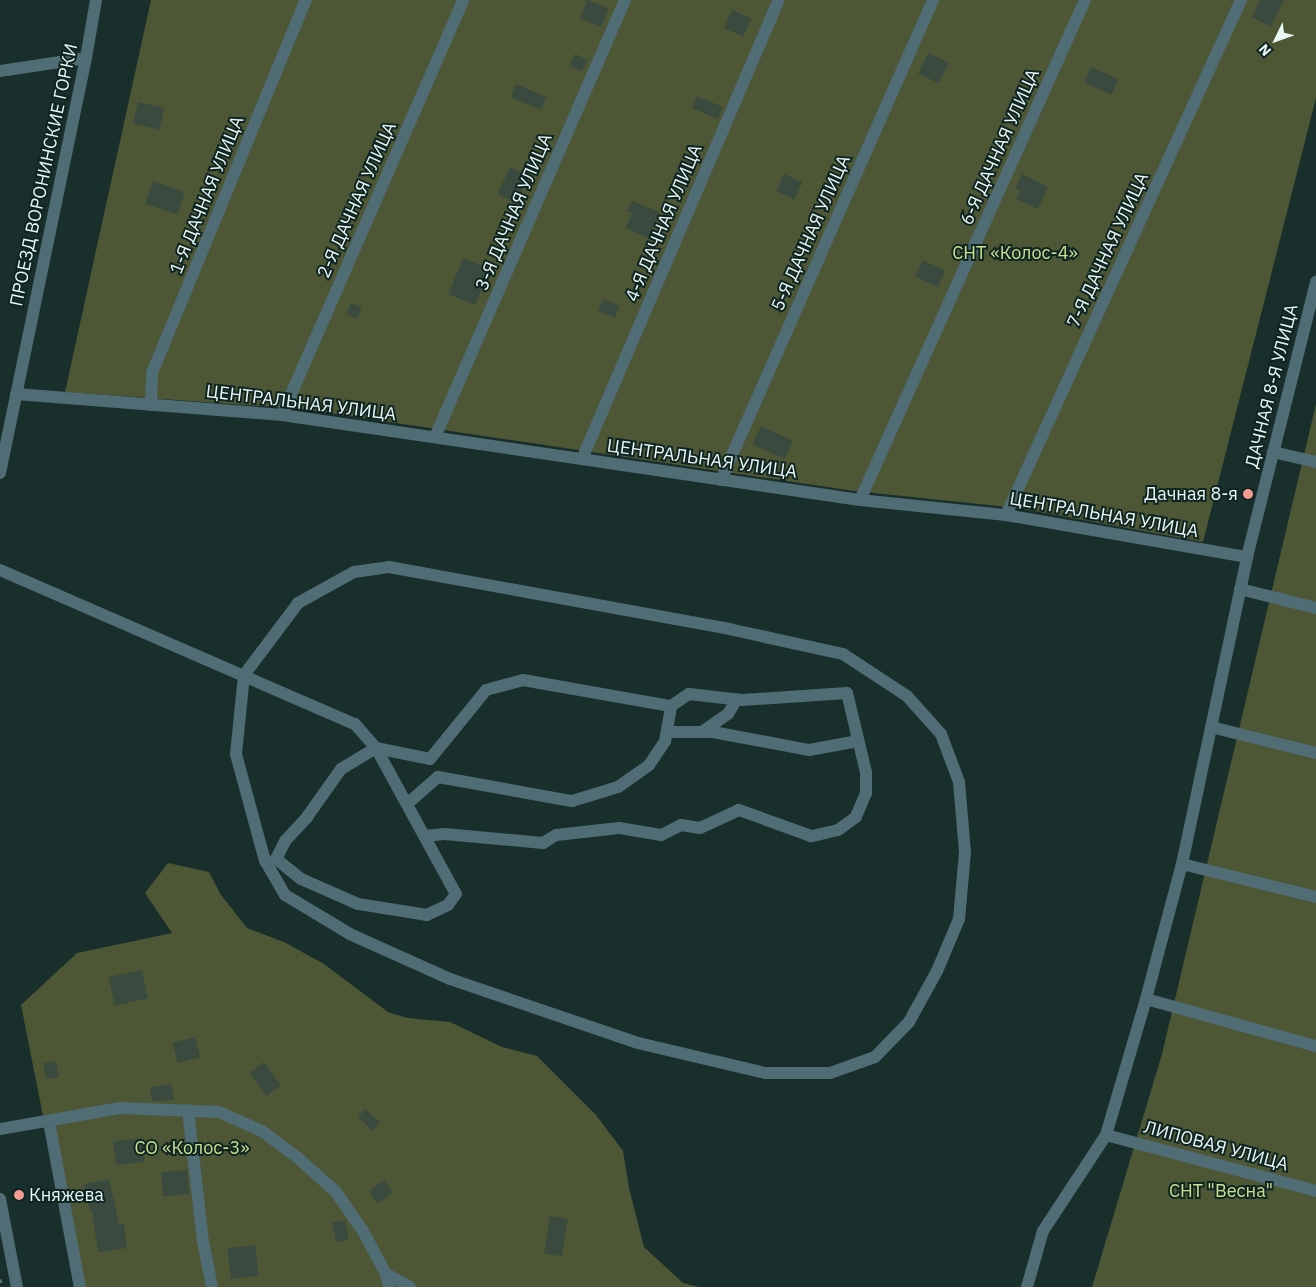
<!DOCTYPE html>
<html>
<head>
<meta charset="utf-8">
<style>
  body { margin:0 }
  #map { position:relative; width:1316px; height:1287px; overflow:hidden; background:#192f2c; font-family:"IBM Plex Sans",sans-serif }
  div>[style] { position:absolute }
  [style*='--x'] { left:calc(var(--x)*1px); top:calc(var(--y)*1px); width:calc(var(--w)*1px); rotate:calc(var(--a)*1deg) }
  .green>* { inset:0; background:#4d5735 }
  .building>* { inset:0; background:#3a4a3f; transform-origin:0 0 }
  .path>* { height:2.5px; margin-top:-1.25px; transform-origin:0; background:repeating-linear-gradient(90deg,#627572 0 4px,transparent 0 8px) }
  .minor>* { height:12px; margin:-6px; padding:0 6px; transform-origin:6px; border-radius:6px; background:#506c75 }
  .dots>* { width:14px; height:14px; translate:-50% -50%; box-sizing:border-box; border:2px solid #0f2522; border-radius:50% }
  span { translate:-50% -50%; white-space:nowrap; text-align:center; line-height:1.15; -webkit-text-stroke:4px #0f2522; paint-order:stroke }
  .street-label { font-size:18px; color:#e9f7f5 }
  .park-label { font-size:18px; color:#c9e18f }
  .poi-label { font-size:18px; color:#e9f7f5 }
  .right { translate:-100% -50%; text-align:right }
  .left { translate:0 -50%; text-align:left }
  .north { position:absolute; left:1251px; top:15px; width:50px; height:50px; -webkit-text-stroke:4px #0f2522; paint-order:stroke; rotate:228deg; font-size:14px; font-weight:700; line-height:20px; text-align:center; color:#e9f7f5 }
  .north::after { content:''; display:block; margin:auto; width:18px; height:22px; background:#e9f7f5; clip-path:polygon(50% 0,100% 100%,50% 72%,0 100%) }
</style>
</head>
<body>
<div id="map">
  <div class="green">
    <i style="clip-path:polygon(151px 0,1316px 0,1316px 98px,1203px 542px,1018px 508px,854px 491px,302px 409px,65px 392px)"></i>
    <i style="clip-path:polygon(1316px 404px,1316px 1287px,1092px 1287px,1162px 1054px)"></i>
    <i style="clip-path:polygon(168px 863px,209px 872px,221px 895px,247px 928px,284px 942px,324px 964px,388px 1012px,407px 1018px,450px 1022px,502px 1047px,537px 1056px,596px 1115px,623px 1151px,629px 1188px,644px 1247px,683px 1283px,699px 1287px,77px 1287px,21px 1005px,77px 953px,172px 933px,145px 893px)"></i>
  </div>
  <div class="building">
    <i style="left:587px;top:0;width:23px;height:20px;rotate:20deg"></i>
    <i style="clip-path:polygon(1260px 0,1284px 0,1271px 27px,1252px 17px)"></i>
    <i style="left:732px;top:10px;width:21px;height:20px;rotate:23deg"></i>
    <i style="left:928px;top:53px;width:23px;height:23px;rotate:25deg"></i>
    <i style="left:575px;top:54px;width:14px;height:13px;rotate:25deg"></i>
    <i style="left:1091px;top:67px;width:30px;height:17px;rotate:24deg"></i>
    <i style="left:516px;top:84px;width:33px;height:14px;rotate:23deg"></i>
    <i style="left:697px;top:96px;width:28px;height:13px;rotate:23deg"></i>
    <i style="left:138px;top:102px;width:27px;height:22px;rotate:13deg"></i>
    <i style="left:685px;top:160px;width:13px;height:13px;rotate:18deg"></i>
    <i style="left:510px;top:167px;width:21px;height:30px;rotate:25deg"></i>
    <i style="left:784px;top:174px;width:20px;height:19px;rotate:24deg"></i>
    <i style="clip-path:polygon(1022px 174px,1048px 187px,1038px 209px,1016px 199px,1020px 190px,1015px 188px)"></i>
    <i style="left:153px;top:181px;width:34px;height:24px;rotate:19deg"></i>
    <i style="clip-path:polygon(632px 201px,659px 212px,648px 238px,626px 228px,632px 213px,627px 211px)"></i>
    <i style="left:463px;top:258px;width:29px;height:39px;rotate:22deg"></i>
    <i style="left:923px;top:260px;width:25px;height:18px;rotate:26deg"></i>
    <i style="left:603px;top:299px;width:18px;height:13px;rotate:22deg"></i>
    <i style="left:351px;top:303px;width:12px;height:12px;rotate:24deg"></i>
    <i style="left:761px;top:426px;width:35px;height:20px;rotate:25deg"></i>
    <i style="left:142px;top:970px;width:29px;height:34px;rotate:78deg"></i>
    <i style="left:195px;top:1037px;width:21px;height:23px;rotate:76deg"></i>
    <i style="left:56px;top:1061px;width:16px;height:13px;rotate:79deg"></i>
    <i style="left:264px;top:1062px;width:29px;height:18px;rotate:54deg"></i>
    <i style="clip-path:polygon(171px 1084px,174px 1100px,152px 1101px,150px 1087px)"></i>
    <i style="left:365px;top:1109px;width:20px;height:11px;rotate:41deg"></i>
    <i style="left:142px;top:1138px;width:24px;height:29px;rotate:83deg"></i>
    <i style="left:187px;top:1170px;width:24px;height:26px;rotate:85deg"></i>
    <i style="clip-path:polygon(109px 1179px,119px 1224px,124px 1224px,127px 1248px,98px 1252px,92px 1211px,90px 1211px,84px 1184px)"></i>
    <i style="left:384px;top:1180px;width:15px;height:19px;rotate:53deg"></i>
    <i style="left:550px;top:1216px;width:18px;height:38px;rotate:9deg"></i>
    <i style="left:345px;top:1220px;width:20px;height:13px;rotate:79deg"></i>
    <i style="left:255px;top:1245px;width:31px;height:28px;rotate:83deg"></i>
  </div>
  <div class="path">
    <i style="--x:0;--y:1279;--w:8;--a:76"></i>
  </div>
  <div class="minor">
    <i style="--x:0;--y:71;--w:87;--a:-8.6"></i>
    <i style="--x:16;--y:394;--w:267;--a:4.5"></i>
    <i style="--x:282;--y:415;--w:584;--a:8.37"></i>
    <i style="--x:860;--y:500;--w:147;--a:5.9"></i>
    <i style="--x:1006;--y:515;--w:245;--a:9.9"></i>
    <i style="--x:151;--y:405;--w:32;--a:-88"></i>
    <i style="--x:152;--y:373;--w:404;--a:-67.6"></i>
    <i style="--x:282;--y:415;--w:453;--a:-66.4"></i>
    <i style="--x:435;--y:437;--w:477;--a:-66.5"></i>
    <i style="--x:1273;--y:452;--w:44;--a:13.1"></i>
    <i style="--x:582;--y:459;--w:499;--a:-66.8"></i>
    <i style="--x:0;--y:473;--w:424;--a:-78.3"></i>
    <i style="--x:86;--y:58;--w:59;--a:-80.2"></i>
    <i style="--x:721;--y:480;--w:525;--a:-66.17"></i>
    <i style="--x:860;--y:500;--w:548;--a:-65.77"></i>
    <i style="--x:1006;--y:515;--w:566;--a:-65.47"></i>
    <i style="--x:389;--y:567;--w:346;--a:10.3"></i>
    <i style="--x:729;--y:629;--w:117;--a:12.4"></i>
    <i style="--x:843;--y:654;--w:77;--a:33.3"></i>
    <i style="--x:907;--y:696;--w:51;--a:48.2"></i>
    <i style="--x:941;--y:734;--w:51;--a:69.4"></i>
    <i style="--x:959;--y:782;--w:70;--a:85.1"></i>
    <i style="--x:965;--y:852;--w:67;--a:95.1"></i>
    <i style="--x:959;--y:919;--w:56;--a:112.9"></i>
    <i style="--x:937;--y:971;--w:58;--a:118.8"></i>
    <i style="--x:909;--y:1022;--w:49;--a:134.2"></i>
    <i style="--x:875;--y:1057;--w:48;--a:160.4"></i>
    <i style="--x:830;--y:1073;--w:65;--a:180"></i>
    <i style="--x:765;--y:1073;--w:130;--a:-166.7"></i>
    <i style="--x:638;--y:1043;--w:199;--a:-161.2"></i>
    <i style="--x:450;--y:979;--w:110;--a:-155.8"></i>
    <i style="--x:350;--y:934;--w:76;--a:-149"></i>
    <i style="--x:285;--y:895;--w:39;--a:-120"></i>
    <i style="--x:265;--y:861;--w:111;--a:-105.2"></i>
    <i style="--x:236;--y:754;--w:79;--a:-84.2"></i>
    <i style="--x:244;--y:675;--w:90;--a:-53.1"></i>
    <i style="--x:298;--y:603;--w:64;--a:-29"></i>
    <i style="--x:354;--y:572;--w:35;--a:-8"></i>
    <i style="--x:0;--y:570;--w:387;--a:23.5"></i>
    <i style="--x:355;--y:724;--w:32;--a:49"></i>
    <i style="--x:376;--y:748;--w:166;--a:61.3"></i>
    <i style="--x:456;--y:894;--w:14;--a:126"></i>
    <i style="--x:448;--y:905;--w:23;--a:155"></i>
    <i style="--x:427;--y:915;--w:70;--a:-170.9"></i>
    <i style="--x:358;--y:904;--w:62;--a:-156.3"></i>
    <i style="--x:301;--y:879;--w:32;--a:-141"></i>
    <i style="--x:276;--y:859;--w:20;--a:-63"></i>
    <i style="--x:285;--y:841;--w:33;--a:-47"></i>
    <i style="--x:307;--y:817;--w:59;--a:-54.7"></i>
    <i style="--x:341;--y:769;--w:41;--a:-31"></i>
    <i style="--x:376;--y:748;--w:55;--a:11.5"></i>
    <i style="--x:430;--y:759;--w:89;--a:-50.9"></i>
    <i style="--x:486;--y:690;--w:38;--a:-15"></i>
    <i style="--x:523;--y:680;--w:150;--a:10"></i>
    <i style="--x:1240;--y:589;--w:78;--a:14"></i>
    <i style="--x:1211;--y:727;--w:108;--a:13.9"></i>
    <i style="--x:667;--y:732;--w:46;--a:0"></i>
    <i style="--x:713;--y:732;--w:98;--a:10.6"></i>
    <i style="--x:809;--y:750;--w:50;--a:-10.4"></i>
    <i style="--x:702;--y:732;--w:32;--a:-35"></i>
    <i style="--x:728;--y:714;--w:17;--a:-59"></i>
    <i style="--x:407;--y:804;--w:41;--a:-41.1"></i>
    <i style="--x:438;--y:777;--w:136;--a:10.2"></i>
    <i style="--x:572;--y:801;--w:48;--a:-16.9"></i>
    <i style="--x:618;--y:787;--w:38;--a:-35"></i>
    <i style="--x:649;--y:765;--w:29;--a:-56"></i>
    <i style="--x:665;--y:741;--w:36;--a:-80"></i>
    <i style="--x:671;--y:706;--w:22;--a:-34"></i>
    <i style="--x:689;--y:694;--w:53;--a:6.5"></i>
    <i style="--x:742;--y:700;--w:105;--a:-3.8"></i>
    <i style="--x:847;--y:693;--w:81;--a:76.5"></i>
    <i style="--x:866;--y:772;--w:21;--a:90"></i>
    <i style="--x:866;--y:793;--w:26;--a:113"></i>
    <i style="--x:856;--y:817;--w:22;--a:144"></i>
    <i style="--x:838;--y:830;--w:28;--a:167"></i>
    <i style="--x:811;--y:836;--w:77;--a:-160.1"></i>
    <i style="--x:739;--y:810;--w:43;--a:155.2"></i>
    <i style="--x:700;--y:828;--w:19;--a:-171"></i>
    <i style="--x:681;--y:825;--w:22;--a:153"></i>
    <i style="--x:661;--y:835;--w:43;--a:-170.5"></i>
    <i style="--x:619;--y:828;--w:63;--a:173.7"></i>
    <i style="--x:556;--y:835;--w:15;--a:148"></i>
    <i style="--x:543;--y:843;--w:99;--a:-174.8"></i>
    <i style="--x:444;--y:834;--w:19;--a:174"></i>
    <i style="--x:1182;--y:864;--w:138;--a:13.8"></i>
    <i style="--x:1146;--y:999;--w:176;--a:15.5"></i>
    <i style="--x:188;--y:1110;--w:132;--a:83.5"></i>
    <i style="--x:203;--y:1241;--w:47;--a:78.9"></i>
    <i style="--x:49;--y:1122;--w:168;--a:79.4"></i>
    <i style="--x:0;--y:1129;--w:122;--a:-9.9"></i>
    <i style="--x:120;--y:1108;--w:99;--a:2.3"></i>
    <i style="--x:219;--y:1112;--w:47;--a:23.8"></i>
    <i style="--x:262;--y:1131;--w:45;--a:36.9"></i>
    <i style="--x:298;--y:1158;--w:51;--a:41.8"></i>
    <i style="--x:336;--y:1192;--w:47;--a:55.3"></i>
    <i style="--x:363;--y:1231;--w:49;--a:61.9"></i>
    <i style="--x:386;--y:1274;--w:13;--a:77"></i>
    <i style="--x:1106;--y:1135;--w:217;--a:14.9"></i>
    <i style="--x:0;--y:1199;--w:90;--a:79.1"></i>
    <i style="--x:386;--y:1274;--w:27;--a:28"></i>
    <i style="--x:1027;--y:1287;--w:58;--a:-74.1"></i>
    <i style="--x:1043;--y:1231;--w:115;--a:-56.7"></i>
    <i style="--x:1106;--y:1135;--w:142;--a:-73.6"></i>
    <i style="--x:1146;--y:999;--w:140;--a:-75.1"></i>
    <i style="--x:1182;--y:864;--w:314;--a:-78"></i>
    <i style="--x:1247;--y:557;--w:284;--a:-75.9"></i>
  </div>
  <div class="dots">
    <i style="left:1248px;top:494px;background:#f59c92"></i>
    <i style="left:19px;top:1195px;background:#f59c92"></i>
  </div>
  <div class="street-label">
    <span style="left:1000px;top:147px;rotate:-66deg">6-Я ДАЧНАЯ УЛИЦА</span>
    <span style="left:44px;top:175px;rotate:-78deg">ПРОЕЗД ВОРОНИНСКИЕ ГОРКИ</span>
    <span style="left:207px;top:195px;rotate:-68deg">1-Я ДАЧНАЯ УЛИЦА</span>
    <span style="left:357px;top:200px;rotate:-66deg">2-Я ДАЧНАЯ УЛИЦА</span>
    <span style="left:514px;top:212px;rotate:-67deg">3-Я ДАЧНАЯ УЛИЦА</span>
    <span style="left:664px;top:223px;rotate:-67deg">4-Я ДАЧНАЯ УЛИЦА</span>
    <span style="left:811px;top:233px;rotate:-66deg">5-Я ДАЧНАЯ УЛИЦА</span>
    <span style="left:1108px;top:250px;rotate:-65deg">7-Я ДАЧНАЯ УЛИЦА</span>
    <span style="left:1272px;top:386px;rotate:-76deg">ДАЧНАЯ 8-Я УЛИЦА</span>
    <span style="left:301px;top:403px;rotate:7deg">ЦЕНТРАЛЬНАЯ УЛИЦА</span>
    <span style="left:702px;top:459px;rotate:8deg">ЦЕНТРАЛЬНАЯ УЛИЦА</span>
    <span style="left:1104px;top:515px;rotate:10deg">ЦЕНТРАЛЬНАЯ УЛИЦА</span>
    <span style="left:1216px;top:1146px;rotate:15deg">ЛИПОВАЯ УЛИЦА</span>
  </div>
  <div class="park-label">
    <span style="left:1015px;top:253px">СНТ «Колос-4»</span>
    <span style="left:192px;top:1148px">СО «Колос-3»</span>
    <span style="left:1221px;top:1191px">СНТ "Весна"</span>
  </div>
  <div class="poi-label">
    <span class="right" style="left:1238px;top:494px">Дачная 8-я</span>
    <span class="left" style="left:29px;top:1195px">Княжева</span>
  </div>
  <div class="north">N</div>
</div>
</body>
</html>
